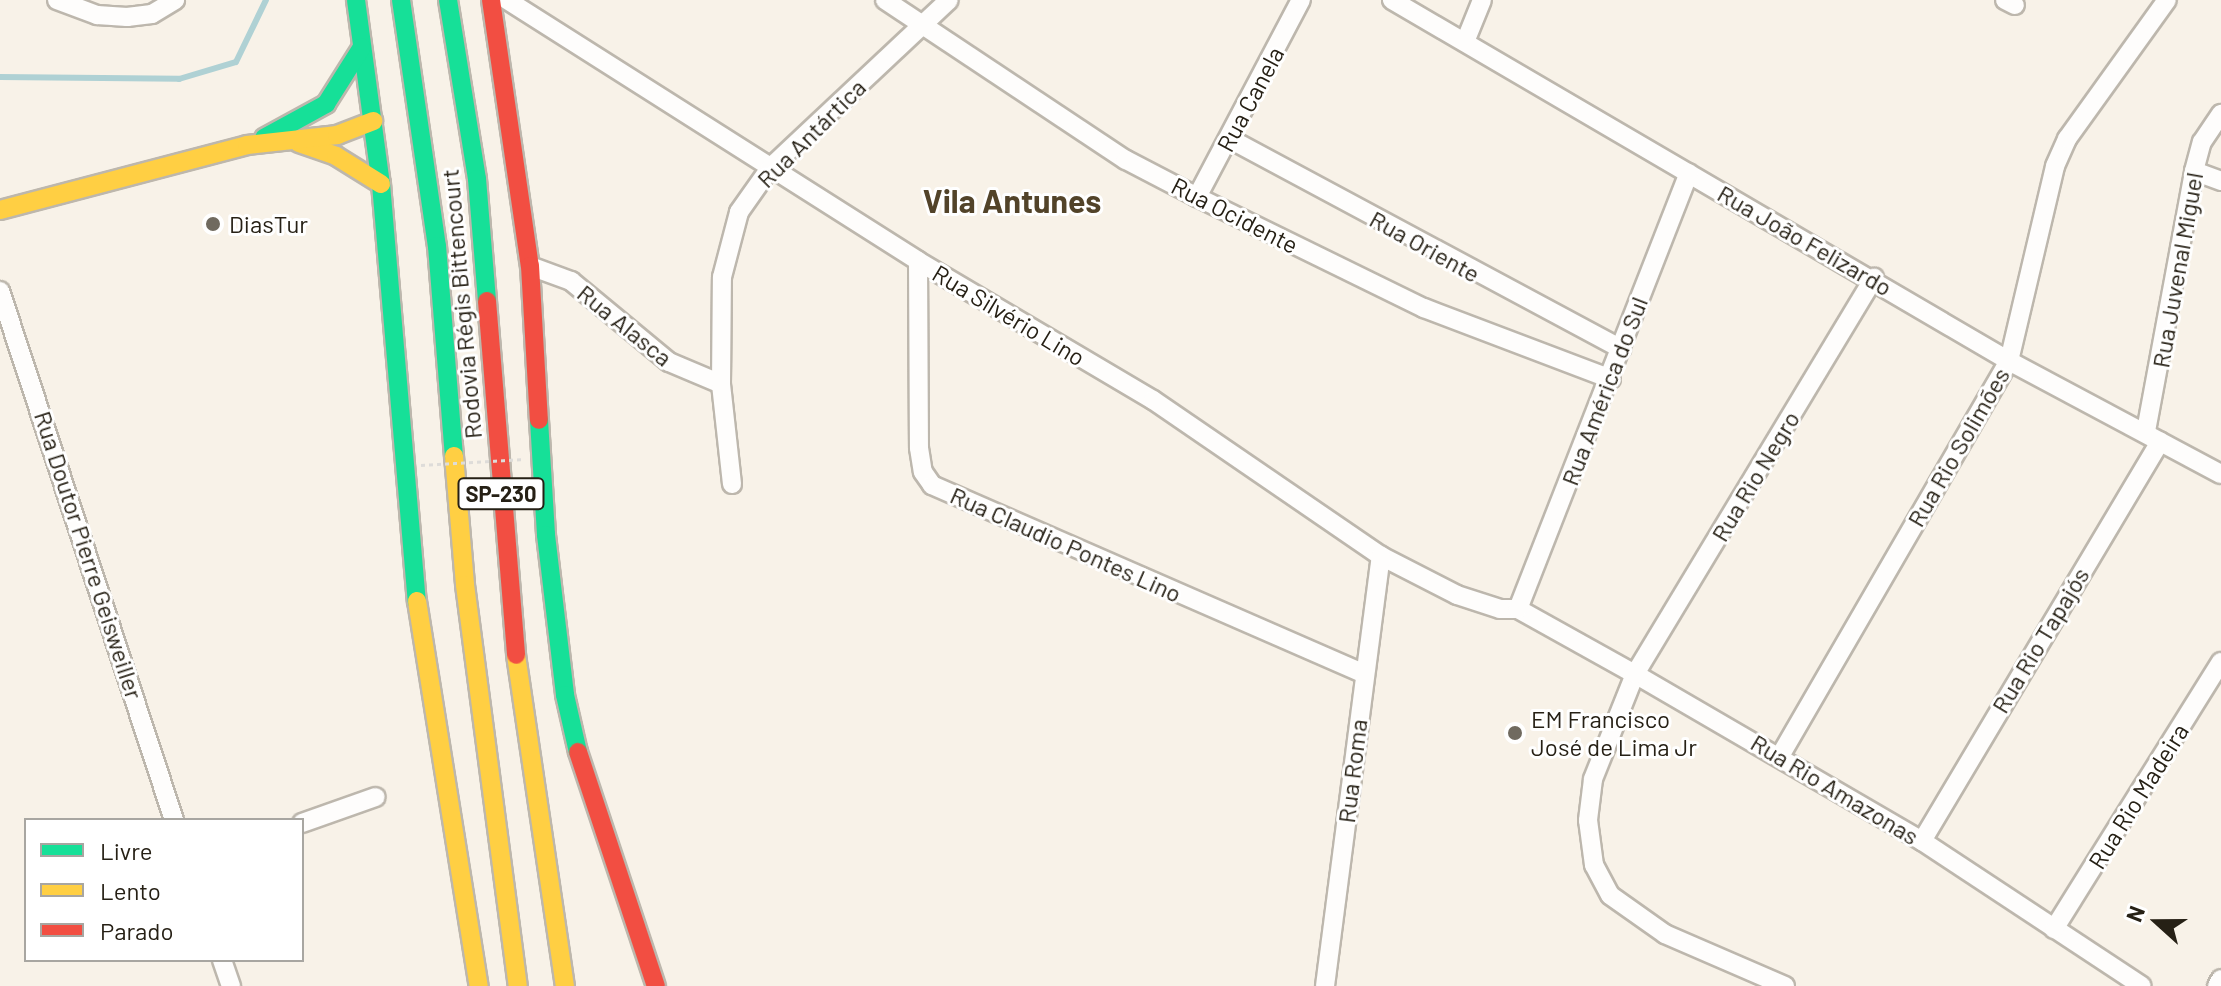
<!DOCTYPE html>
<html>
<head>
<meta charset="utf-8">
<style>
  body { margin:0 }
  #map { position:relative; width:2221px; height:986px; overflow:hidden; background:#f8f2e8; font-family:Barlow,sans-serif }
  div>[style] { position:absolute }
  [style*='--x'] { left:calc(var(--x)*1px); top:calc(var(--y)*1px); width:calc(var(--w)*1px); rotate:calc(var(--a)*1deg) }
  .stream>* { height:6px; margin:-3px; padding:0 3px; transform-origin:3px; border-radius:3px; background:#afd1d4 }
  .roads { filter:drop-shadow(2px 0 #bdb7ad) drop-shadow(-2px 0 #bdb7ad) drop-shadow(0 2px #bdb7ad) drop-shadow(0 -2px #bdb7ad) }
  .street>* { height:18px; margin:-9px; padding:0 9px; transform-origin:9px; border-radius:9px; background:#fefdfc }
  .fast>* { height:18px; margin:-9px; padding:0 9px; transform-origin:9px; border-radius:9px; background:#16e098 }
  .slow>* { height:18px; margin:-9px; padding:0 9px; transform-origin:9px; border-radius:9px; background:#ffcf43 }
  .jam>* { height:18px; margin:-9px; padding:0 9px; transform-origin:9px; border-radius:9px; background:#f24e42 }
  .path-bridge>* { height:3px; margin-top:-1.5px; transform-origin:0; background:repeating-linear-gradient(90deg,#dedcd9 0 4px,transparent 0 8px) }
  .dots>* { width:22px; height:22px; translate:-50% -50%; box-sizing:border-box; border:4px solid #fff; border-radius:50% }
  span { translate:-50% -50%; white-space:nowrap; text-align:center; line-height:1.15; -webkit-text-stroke:6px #fff; paint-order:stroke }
  .shield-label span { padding:2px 6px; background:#fff; border:2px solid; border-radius:6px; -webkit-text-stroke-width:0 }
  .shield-label { font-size:22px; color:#262015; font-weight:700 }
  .street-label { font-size:24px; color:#262015 }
  .poi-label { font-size:24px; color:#262015 }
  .left { translate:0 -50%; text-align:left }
  .district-label { font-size:32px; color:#524329; font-weight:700 }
  .legend { position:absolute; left:24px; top:818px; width:280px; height:144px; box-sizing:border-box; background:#fff; border:2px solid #a8a6a1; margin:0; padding:10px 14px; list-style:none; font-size:24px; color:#262015 }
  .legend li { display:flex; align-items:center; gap:16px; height:40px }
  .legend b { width:40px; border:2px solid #a8a6a1 }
  .north { position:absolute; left:2117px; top:882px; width:80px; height:80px; -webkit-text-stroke:6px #fff; paint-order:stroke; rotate:291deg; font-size:22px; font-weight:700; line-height:32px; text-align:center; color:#262015 }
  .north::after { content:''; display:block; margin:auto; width:28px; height:36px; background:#262015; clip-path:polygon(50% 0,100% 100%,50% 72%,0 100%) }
</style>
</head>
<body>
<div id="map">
  <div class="stream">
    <i style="--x:0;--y:77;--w:179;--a:0.6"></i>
    <i style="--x:179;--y:79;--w:59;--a:-16.6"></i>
    <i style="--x:236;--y:62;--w:69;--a:-64.2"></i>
  </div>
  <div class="roads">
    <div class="street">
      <i style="--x:57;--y:0;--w:43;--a:20.6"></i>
      <i style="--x:97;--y:15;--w:30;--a:4"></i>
      <i style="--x:127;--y:17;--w:25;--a:-7"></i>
      <i style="--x:152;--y:14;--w:27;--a:-31"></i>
      <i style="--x:507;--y:0;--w:487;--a:32.4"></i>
      <i style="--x:918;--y:261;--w:273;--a:30.6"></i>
      <i style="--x:1153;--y:400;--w:276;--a:34.4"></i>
      <i style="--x:1381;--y:556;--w:85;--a:27.2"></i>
      <i style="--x:1457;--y:595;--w:45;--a:18"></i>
      <i style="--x:1500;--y:609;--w:18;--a:0"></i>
      <i style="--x:1518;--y:609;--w:134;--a:29.1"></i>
      <i style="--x:1635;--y:674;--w:332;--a:30.2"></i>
      <i style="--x:1922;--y:841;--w:263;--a:33.4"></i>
      <i style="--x:885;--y:0;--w:289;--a:33.6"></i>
      <i style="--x:1126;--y:160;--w:80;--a:27.5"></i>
      <i style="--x:1197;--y:197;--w:253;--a:26.1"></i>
      <i style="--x:1424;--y:308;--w:200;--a:20.8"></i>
      <i style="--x:1392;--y:0;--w:715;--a:30.33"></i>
      <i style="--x:2009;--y:361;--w:240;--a:28.1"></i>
      <i style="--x:2005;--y:0;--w:11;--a:27"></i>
      <i style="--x:1465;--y:42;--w:45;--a:-68"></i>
      <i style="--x:1230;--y:139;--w:444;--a:28.2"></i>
      <i style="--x:2194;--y:171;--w:29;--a:20"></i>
      <i style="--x:1197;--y:197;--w:223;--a:-62.2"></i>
      <i style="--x:918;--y:261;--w:187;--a:89.7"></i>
      <i style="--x:919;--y:448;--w:24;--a:81"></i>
      <i style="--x:923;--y:472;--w:16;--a:55"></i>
      <i style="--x:932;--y:485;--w:472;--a:23.6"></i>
      <i style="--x:530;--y:266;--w:44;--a:20.1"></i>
      <i style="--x:571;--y:281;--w:127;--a:39.6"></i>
      <i style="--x:669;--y:362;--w:56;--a:22.9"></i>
      <i style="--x:0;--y:291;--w:557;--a:71.79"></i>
      <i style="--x:2146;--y:431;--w:264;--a:-79.5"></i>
      <i style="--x:2194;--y:171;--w:30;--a:-75"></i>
      <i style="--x:2202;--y:142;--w:34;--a:-56"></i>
      <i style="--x:732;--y:484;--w:101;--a:-96.3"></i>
      <i style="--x:721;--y:384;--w:107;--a:-89.5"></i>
      <i style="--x:722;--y:277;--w:67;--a:-75.3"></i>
      <i style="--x:739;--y:212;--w:54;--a:-54.8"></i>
      <i style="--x:770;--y:168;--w:245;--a:-43.2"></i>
      <i style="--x:1518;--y:609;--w:468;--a:-68.6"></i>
      <i style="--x:1780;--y:756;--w:457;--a:-59.9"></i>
      <i style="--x:2009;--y:361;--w:200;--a:-76.7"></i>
      <i style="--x:2055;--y:166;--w:30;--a:-66"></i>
      <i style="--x:2067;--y:139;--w:171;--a:-54.3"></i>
      <i style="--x:302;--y:823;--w:78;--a:-19.4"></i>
      <i style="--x:1922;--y:841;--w:465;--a:-59.2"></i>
      <i style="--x:2054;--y:929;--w:315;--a:-58"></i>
      <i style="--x:222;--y:960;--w:28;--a:71"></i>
      <i style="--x:1325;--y:986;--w:434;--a:-82.6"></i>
      <i style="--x:1785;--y:986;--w:131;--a:-156.6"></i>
      <i style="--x:1665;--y:934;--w:67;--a:-144.7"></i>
      <i style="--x:1610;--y:895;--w:34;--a:-118"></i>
      <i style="--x:1594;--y:865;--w:45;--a:-97.6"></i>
      <i style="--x:1588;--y:820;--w:41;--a:-83"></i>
      <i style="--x:1593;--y:779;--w:113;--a:-68.2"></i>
      <i style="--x:1635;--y:674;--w:463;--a:-58.9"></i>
      <i style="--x:2217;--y:986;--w:8;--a:-60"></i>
    </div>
    <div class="fast">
      <i style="--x:356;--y:0;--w:186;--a:82.3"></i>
      <i style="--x:381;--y:184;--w:419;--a:85.1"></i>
      <i style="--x:401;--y:0;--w:249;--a:81.7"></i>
      <i style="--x:437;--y:246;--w:211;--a:85.4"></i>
      <i style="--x:448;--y:0;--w:181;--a:80.8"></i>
      <i style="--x:477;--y:179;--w:122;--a:85.3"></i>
      <i style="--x:264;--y:138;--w:71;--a:-28.7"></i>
      <i style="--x:326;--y:104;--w:67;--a:-57.7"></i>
      <i style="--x:539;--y:420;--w:115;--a:86.5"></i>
      <i style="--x:546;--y:535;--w:161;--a:83.2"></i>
      <i style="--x:565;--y:695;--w:58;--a:77.2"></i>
    </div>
    <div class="slow">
      <i style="--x:299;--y:143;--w:39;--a:19"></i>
      <i style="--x:336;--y:156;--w:53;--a:31.9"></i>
      <i style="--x:0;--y:210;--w:255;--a:-14.7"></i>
      <i style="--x:247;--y:145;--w:91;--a:-6.3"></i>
      <i style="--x:337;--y:135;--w:39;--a:-21"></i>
      <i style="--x:454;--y:456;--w:129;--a:85.1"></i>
      <i style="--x:465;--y:585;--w:404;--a:82.5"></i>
      <i style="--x:417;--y:601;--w:390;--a:80.9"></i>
      <i style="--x:516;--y:655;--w:335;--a:81.6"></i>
    </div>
    <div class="jam">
      <i style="--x:491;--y:0;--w:269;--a:81.7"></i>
      <i style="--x:530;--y:266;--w:154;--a:86.7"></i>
      <i style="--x:487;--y:301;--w:355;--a:85.3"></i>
      <i style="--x:578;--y:752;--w:247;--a:71.6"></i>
    </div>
  </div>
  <div class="path-bridge">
    <i style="--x:421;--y:465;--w:104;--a:-3.3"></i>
  </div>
  <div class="dots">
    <i style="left:213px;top:224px;background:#706a5f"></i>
    <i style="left:1515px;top:733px;background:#706a5f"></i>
  </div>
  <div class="shield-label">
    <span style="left:501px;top:494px">SP-230</span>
  </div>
  <div class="street-label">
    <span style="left:1250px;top:99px;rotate:-62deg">Rua Canela</span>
    <span style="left:811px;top:133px;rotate:-45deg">Rua Antártica</span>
    <span style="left:1235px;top:215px;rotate:27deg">Rua Ocidente</span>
    <span style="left:1805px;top:240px;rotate:30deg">Rua João Felizardo</span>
    <span style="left:1425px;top:246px;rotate:29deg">Rua Oriente</span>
    <span style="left:2177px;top:270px;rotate:-80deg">Rua Juvenal Miguel</span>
    <span style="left:461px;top:304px;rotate:-95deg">Rodovia Régis Bittencourt</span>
    <span style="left:1009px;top:315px;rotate:31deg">Rua Silvério Lino</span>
    <span style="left:625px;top:325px;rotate:39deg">Rua Alasca</span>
    <span style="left:1604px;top:391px;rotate:-69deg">Rua América do Sul</span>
    <span style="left:1958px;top:447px;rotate:-60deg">Rua Rio Solimões</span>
    <span style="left:1755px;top:476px;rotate:-59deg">Rua Rio Negro</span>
    <span style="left:1066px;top:544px;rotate:24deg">Rua Claudio Pontes Lino</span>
    <span style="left:89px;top:555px;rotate:72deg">Rua Doutor Pierre Geisweiller</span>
    <span style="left:2040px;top:640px;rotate:-59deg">Rua Rio Tapajós</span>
    <span style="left:1352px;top:771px;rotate:-83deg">Rua Roma</span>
    <span style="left:1835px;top:789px;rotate:31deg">Rua Rio Amazonas</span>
    <span style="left:2138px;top:796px;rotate:-58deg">Rua Rio Madeira</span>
  </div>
  <div class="poi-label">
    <span class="left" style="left:229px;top:224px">DiasTur</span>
    <span class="left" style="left:1531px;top:733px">EM Francisco<br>José de Lima Jr</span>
  </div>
  <div class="district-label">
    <span style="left:1012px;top:200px">Vila Antunes</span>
  </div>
  <ul class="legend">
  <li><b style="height:10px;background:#16e098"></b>Livre</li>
  <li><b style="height:10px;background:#ffcf43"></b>Lento</li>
  <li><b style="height:10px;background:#f24e42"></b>Parado</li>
  </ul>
  <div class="north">N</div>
</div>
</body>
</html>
